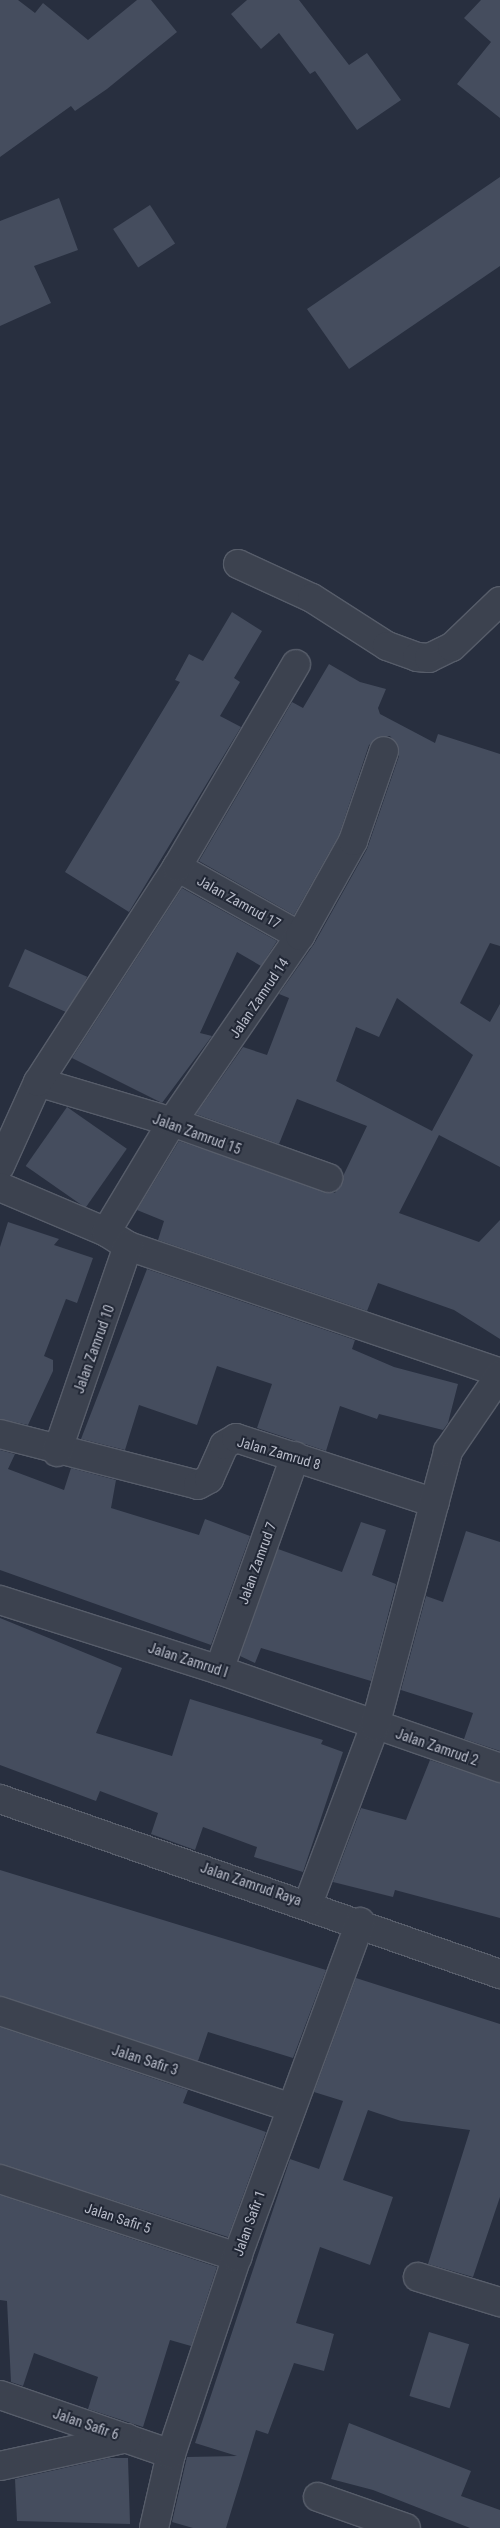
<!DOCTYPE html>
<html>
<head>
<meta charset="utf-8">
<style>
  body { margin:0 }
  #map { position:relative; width:500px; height:2528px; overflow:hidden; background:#282f3f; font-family:"Roboto Condensed",sans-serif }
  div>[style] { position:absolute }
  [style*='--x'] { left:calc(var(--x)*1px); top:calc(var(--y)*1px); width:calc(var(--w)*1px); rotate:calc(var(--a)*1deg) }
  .building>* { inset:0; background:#454d5e; transform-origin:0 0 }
  .roads { filter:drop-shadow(1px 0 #575d6a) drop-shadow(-1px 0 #575d6a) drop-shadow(0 1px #575d6a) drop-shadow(0 -1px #575d6a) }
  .minor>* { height:28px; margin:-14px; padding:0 14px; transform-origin:14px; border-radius:14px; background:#3c424f }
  span { translate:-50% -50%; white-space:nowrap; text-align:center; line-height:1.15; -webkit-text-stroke:4px #212735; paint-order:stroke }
  .street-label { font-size:14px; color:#b9bdca }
</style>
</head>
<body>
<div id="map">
  <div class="building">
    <i style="clip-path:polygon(0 0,18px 0,35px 13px,43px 3px,88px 40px,137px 0,151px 0,177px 32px,107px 89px,75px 111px,71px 106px,0 157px)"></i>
    <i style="clip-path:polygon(247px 0,299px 0,349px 65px,367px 53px,401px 100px,357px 130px,315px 71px,310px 74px,279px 33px,261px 49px,231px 14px)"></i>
    <i style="clip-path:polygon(481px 0,500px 0,500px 118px,457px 84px,491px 42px,464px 18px)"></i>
    <i style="clip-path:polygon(500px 177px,500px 266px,349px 369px,307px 309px)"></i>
    <i style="clip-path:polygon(59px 198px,78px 250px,34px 266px,51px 303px,0 326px,0 221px)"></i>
    <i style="left:150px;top:205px;width:46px;height:44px;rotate:57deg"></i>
    <i style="clip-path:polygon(232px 612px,262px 631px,234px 678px,240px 682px,220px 716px,241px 727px,129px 912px,65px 872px,180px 682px,175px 680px,189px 654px,203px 661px)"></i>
    <i style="clip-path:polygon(evenodd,329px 664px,360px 682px,386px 689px,378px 708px,380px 714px,435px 743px,438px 734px,500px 754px,500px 946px,490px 943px,460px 1003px,490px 1022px,500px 1004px,500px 1167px,439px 1135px,399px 1213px,479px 1242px,500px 1220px,500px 1339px,454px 1310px,378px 1283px,367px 1311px,158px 1240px,164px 1221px,137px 1210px,179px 1141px,335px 1193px,367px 1126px,297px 1099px,279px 1144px,196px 1114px,243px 1047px,267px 1055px,289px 998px,279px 994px,314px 944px,367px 849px,399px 756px,399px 748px,390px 736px,381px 736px,369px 745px,339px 835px,294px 915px,199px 861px,292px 702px,303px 708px,329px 664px,397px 998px,473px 1055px,432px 1131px,336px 1081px,356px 1027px,379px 1037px,397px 998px)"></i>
    <i style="clip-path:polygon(182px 888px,277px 941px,261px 966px,237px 952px,200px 1033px,212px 1036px,162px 1103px,72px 1058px)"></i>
    <i style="left:25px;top:949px;width:68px;height:41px;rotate:24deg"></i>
    <i style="left:67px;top:1107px;width:73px;height:72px;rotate:35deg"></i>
    <i style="clip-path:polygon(8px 1222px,59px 1239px,54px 1245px,93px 1258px,77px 1303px,66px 1299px,44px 1356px,53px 1360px,53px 1371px,28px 1425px,0 1419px,0 1247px)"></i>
    <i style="clip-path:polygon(147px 1269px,355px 1340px,352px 1349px,394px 1367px,458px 1384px,448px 1423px,443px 1430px,379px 1414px,377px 1419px,340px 1406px,326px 1451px,257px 1428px,272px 1384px,217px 1366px,197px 1425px,139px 1405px,125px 1450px,81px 1439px)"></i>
    <i style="clip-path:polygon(0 1450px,15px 1454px,8px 1469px,64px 1490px,71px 1468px,116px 1480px,111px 1508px,199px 1535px,205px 1519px,250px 1536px,211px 1645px,0 1570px)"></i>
    <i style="clip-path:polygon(361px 1522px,386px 1530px,372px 1575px,396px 1584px,371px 1681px,261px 1648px,255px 1663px,240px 1656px,278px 1549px,342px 1572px)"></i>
    <i style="clip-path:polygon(466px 1531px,500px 1542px,500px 1751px,464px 1739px,473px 1713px,401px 1690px,426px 1596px,443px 1602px)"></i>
    <i style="clip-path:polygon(0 1618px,122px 1668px,96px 1733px,172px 1756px,190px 1699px,323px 1740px,321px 1744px,343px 1752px,303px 1872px,254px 1857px,257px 1847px,203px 1827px,195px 1850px,151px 1834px,158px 1813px,100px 1791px,96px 1801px,0 1765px)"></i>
    <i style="clip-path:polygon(430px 1760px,500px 1783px,500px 1918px,395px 1890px,393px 1897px,333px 1882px,361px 1808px,406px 1820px)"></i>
    <i style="clip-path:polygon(0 1870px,326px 1970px,293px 2058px,208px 2032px,198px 2061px,0 1996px)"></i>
    <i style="clip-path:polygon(356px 1978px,500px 2024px,500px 2197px,473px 2277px,428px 2264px,470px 2130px,401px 2121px,368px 2110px,343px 2180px,393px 2197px,370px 2265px,320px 2247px,296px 2323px,334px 2334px,324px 2371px,294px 2363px,268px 2434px,256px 2430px,226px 2528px,193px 2528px,172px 2522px,187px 2457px,237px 2456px,195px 2443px,290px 2159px,319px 2169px,343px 2101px,314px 2092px)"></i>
    <i style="clip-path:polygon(0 2027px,188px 2090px,183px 2103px,266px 2132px,228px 2237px,0 2164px)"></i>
    <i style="clip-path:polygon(0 2195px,217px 2267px,191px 2346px,170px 2340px,143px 2427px,88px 2409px,98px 2377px,34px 2353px,23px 2386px,11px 2382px,7px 2301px,0 2300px)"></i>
    <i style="left:429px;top:2332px;width:42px;height:67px;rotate:17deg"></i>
    <i style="clip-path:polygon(349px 2423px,471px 2471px,461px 2496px,500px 2510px,500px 2528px,470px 2528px,373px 2490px,331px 2479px)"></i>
    <i style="clip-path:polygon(109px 2458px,128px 2458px,130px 2524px,17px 2521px,15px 2479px)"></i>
  </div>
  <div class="roads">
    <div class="minor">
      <i style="--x:238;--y:564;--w:81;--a:24.7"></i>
      <i style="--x:312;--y:598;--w:89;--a:32.6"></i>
      <i style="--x:387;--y:646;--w:32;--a:20"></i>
      <i style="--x:417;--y:657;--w:12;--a:5"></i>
      <i style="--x:429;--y:658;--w:25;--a:-26"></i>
      <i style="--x:452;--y:647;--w:66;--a:-43.8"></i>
      <i style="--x:177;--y:867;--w:141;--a:29.3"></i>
      <i style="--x:38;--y:1082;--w:140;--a:16.6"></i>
      <i style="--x:172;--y:1122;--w:166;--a:19.7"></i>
      <i style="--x:0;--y:1166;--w:92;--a:-65.7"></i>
      <i style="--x:38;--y:1082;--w:256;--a:-57.1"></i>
      <i style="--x:177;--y:867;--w:235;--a:-59.6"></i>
      <i style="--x:0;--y:1187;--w:115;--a:23"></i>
      <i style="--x:106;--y:1232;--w:26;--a:32"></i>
      <i style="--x:128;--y:1246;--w:393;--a:18.8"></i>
      <i style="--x:106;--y:1232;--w:128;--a:-59"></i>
      <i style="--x:172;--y:1122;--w:226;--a:-55.5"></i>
      <i style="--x:300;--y:936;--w:109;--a:-60.8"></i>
      <i style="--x:353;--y:841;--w:95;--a:-71"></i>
      <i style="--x:0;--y:1434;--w:204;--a:14.4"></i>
      <i style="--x:198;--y:1485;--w:13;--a:-29"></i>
      <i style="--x:209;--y:1479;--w:37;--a:-66"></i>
      <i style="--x:224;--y:1445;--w:14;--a:-30"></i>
      <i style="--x:236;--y:1438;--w:209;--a:18.1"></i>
      <i style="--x:57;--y:1452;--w:218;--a:-71"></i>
      <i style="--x:0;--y:1600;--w:230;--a:17.7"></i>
      <i style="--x:219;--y:1670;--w:298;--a:19.2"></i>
      <i style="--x:219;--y:1670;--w:227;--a:-70.4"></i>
      <i style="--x:0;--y:1799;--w:530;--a:19.29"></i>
      <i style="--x:308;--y:1904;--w:190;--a:-69.4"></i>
      <i style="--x:375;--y:1726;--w:285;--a:-75.1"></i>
      <i style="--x:448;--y:1451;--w:92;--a:-55.6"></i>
      <i style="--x:0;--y:2011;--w:307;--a:18.4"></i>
      <i style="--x:0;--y:2179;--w:250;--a:18.2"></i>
      <i style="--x:418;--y:2277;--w:86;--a:17"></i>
      <i style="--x:0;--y:2395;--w:181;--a:19"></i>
      <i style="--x:0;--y:2466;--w:130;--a:-12.4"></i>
      <i style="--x:318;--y:2497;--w:93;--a:19.4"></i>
      <i style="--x:154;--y:2528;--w:76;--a:-77.1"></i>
      <i style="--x:171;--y:2454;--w:208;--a:-71.5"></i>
      <i style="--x:237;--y:2257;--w:357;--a:-69.8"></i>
    </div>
  </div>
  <div class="street-label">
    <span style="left:239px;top:902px;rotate:29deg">Jalan Zamrud 17</span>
    <span style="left:259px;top:998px;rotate:-56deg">Jalan Zamrud 14</span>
    <span style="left:197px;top:1134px;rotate:20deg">Jalan Zamrud 15</span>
    <span style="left:94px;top:1349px;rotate:-70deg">Jalan Zamrud 10</span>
    <span style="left:279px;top:1453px;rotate:16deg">Jalan Zamrud 8</span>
    <span style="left:257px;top:1563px;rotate:-70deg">Jalan Zamrud 7</span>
    <span style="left:188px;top:1660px;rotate:18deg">Jalan Zamrud I</span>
    <span style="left:437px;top:1747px;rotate:19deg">Jalan Zamrud 2</span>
    <span style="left:251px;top:1884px;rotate:19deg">Jalan Zamrud Raya</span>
    <span style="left:145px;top:2060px;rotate:18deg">Jalan Safir 3</span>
    <span style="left:118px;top:2218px;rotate:18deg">Jalan Safir 5</span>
    <span style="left:249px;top:2223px;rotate:-70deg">Jalan Safir 1</span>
    <span style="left:86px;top:2424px;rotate:19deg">Jalan Safir 6</span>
  </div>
</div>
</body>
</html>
